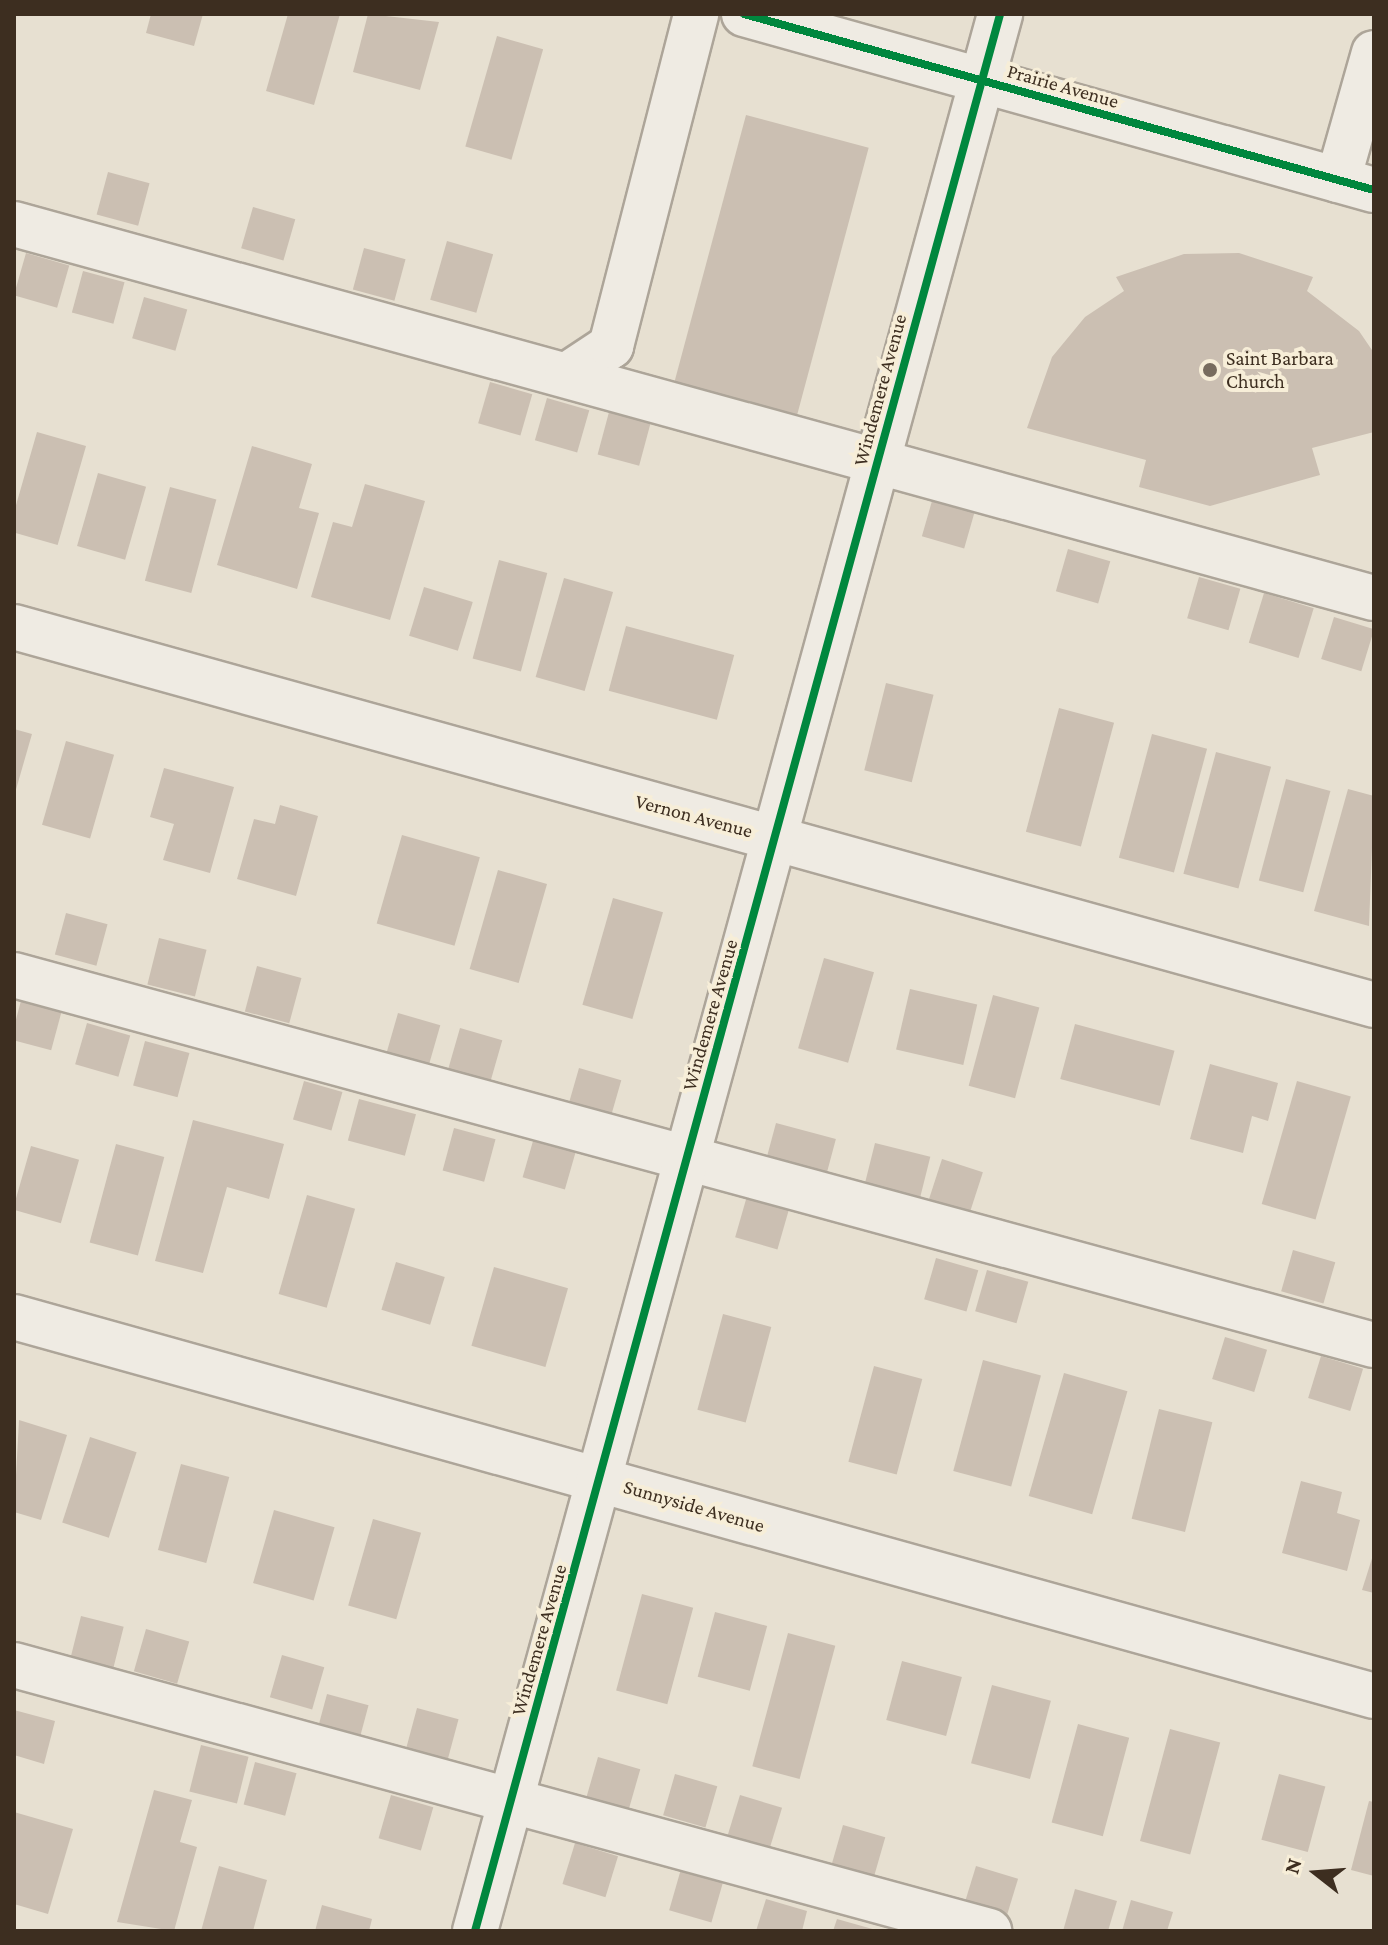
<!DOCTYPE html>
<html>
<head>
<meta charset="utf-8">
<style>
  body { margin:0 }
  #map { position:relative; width:1388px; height:1945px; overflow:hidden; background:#e7e0d1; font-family:"Crimson Pro",serif }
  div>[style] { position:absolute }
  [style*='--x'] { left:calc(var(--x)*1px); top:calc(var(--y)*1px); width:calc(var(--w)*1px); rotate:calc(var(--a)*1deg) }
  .building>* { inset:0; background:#cbbfb2; transform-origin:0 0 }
  .roads { filter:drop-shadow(2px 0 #ada599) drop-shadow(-2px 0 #ada599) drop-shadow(0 2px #ada599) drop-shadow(0 -2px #ada599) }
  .minor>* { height:44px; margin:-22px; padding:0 22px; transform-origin:22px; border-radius:22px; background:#efebe3 }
  .cycleway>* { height:8px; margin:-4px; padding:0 4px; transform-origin:4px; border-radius:4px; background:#00873e }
  .dots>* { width:22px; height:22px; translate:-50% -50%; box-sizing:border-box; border:4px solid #f7eed8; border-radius:50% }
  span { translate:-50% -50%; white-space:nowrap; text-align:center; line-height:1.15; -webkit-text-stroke:8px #f7eed8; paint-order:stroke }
  .street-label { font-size:20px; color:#3d2e20 }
  .poi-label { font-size:20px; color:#3d2e20 }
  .left { translate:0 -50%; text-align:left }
  .frame { position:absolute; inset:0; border:16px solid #3d2e20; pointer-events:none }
  .north { position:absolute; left:1276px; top:1833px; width:80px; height:80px; -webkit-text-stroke:6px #f7eed8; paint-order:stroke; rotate:287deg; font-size:22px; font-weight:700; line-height:32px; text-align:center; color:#3d2e20 }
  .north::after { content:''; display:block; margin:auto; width:28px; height:36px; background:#3d2e20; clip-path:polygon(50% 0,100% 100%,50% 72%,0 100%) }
</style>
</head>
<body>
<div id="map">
  <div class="building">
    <i style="clip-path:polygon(151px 14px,203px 14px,194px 46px,146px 33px)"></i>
    <i style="clip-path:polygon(288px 14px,340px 14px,314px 105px,266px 91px)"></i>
    <i style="clip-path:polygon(368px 14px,439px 22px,420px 90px,353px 72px)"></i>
    <i style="left:497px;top:36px;width:48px;height:115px;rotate:16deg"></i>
    <i style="left:746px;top:115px;width:127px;height:276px;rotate:15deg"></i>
    <i style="left:108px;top:172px;width:43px;height:44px;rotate:15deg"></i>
    <i style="left:253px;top:207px;width:44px;height:43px;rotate:16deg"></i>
    <i style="left:447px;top:241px;width:48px;height:61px;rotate:16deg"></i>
    <i style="left:364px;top:248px;width:43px;height:43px;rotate:15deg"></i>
    <i style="left:26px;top:253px;width:45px;height:44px;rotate:16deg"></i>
    <i style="clip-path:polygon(1239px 253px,1313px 277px,1307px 291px,1359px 331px,1374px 353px,1374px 432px,1312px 448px,1320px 475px,1210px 506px,1139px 487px,1146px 460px,1027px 428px,1052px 357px,1085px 317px,1124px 291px,1116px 277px,1184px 254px)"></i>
    <i style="left:83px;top:271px;width:43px;height:43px;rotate:15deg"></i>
    <i style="left:144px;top:297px;width:45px;height:43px;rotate:16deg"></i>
    <i style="left:490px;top:382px;width:44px;height:43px;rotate:16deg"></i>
    <i style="left:547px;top:398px;width:44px;height:44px;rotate:16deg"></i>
    <i style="left:609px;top:412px;width:43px;height:44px;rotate:15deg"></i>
    <i style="left:37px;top:432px;width:51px;height:103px;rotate:16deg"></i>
    <i style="clip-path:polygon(252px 446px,312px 464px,299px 508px,319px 513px,297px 589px,217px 565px)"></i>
    <i style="left:98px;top:473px;width:50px;height:76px;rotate:16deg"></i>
    <i style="clip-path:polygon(365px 484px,425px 501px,390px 620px,311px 597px,333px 522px,352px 527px)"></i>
    <i style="left:170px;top:487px;width:48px;height:97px;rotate:15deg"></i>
    <i style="left:934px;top:494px;width:44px;height:44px;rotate:16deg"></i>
    <i style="left:1068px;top:549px;width:44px;height:44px;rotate:16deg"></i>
    <i style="left:499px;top:560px;width:50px;height:102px;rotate:15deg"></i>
    <i style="left:1199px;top:577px;width:43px;height:43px;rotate:16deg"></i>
    <i style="left:564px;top:578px;width:51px;height:103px;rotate:16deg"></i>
    <i style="left:424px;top:587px;width:51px;height:51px;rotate:17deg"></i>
    <i style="left:1264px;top:593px;width:52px;height:52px;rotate:17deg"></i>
    <i style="left:1334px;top:617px;width:42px;height:44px;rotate:17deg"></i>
    <i style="left:626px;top:626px;width:112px;height:67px;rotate:15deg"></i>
    <i style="left:886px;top:683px;width:49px;height:90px;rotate:14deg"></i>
    <i style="left:1059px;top:708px;width:57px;height:128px;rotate:15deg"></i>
    <i style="clip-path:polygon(14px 729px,32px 734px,15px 793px,14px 793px)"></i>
    <i style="left:1152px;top:734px;width:57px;height:128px;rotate:15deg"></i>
    <i style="left:66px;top:741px;width:50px;height:87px;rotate:16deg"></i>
    <i style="left:1216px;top:752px;width:57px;height:126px;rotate:15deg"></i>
    <i style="clip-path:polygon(164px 768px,234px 787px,210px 873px,163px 860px,174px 824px,150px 817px)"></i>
    <i style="left:1286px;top:779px;width:46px;height:105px;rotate:15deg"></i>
    <i style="clip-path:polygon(1348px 789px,1374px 796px,1369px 926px,1314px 911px)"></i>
    <i style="clip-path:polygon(280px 805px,318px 816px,296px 896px,237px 879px,254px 819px,275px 824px)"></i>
    <i style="left:402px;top:835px;width:81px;height:92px;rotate:16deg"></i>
    <i style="left:498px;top:870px;width:51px;height:103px;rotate:16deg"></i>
    <i style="left:613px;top:898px;width:52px;height:111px;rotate:16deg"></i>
    <i style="left:66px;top:913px;width:43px;height:43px;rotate:15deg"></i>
    <i style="left:159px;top:938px;width:49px;height:48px;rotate:14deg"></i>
    <i style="left:824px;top:958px;width:52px;height:94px;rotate:16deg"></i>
    <i style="left:257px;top:966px;width:46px;height:47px;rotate:15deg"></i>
    <i style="left:910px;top:989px;width:69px;height:62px;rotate:13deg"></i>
    <i style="left:993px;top:995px;width:48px;height:94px;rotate:15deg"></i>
    <i style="left:22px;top:997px;width:42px;height:44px;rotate:15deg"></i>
    <i style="left:398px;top:1013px;width:44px;height:43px;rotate:16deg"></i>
    <i style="left:87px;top:1023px;width:45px;height:43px;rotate:16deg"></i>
    <i style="left:1075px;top:1024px;width:103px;height:57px;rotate:15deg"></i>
    <i style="left:460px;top:1028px;width:44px;height:44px;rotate:16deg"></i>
    <i style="left:145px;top:1041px;width:46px;height:46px;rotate:15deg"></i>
    <i style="clip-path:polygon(1210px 1064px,1278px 1083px,1268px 1121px,1252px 1116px,1243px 1153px,1190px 1139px)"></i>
    <i style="left:579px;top:1068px;width:44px;height:43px;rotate:16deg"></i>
    <i style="left:304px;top:1081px;width:40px;height:40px;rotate:16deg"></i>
    <i style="left:1297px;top:1081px;width:56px;height:128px;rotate:16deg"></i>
    <i style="left:359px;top:1099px;width:59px;height:43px;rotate:15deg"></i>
    <i style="clip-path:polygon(193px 1120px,284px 1144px,269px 1199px,227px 1187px,203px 1273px,155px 1261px)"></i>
    <i style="left:776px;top:1123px;width:62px;height:41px;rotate:15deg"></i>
    <i style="left:454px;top:1128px;width:43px;height:44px;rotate:15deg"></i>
    <i style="left:535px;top:1134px;width:44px;height:45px;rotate:16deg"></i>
    <i style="left:875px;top:1143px;width:57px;height:42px;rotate:14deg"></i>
    <i style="left:116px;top:1144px;width:50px;height:102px;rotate:15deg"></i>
    <i style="left:31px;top:1146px;width:50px;height:66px;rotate:16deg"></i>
    <i style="left:942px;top:1159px;width:43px;height:43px;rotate:18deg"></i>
    <i style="left:307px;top:1195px;width:50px;height:103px;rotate:16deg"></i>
    <i style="left:747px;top:1196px;width:44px;height:43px;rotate:16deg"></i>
    <i style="left:1293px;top:1250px;width:44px;height:43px;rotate:16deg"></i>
    <i style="left:936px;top:1258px;width:44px;height:43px;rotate:16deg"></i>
    <i style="left:396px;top:1262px;width:51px;height:50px;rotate:17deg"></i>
    <i style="left:494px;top:1267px;width:77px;height:82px;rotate:16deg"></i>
    <i style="left:987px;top:1270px;width:43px;height:43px;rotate:16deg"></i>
    <i style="left:723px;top:1314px;width:50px;height:99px;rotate:15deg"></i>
    <i style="left:1225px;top:1337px;width:44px;height:44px;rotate:17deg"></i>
    <i style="left:1321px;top:1356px;width:44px;height:44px;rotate:17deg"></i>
    <i style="left:983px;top:1360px;width:60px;height:115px;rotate:15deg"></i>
    <i style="left:874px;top:1366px;width:50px;height:99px;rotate:15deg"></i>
    <i style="left:1064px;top:1373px;width:66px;height:128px;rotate:16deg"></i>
    <i style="left:1159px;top:1409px;width:55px;height:113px;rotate:14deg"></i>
    <i style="clip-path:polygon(19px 1420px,67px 1435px,41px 1520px,14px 1512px)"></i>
    <i style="left:90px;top:1437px;width:49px;height:90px;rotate:18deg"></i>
    <i style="left:181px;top:1464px;width:50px;height:89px;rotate:15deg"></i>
    <i style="clip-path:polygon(1301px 1481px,1342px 1492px,1337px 1513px,1360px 1520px,1347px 1571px,1282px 1553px)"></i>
    <i style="left:274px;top:1510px;width:63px;height:76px;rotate:16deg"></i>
    <i style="left:373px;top:1519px;width:50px;height:90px;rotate:16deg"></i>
    <i style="clip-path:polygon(1374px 1552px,1374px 1593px,1362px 1590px)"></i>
    <i style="left:642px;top:1594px;width:53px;height:100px;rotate:15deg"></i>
    <i style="left:715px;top:1612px;width:54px;height:67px;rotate:15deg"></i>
    <i style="left:81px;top:1616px;width:44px;height:43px;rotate:14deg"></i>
    <i style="left:146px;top:1629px;width:45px;height:44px;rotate:16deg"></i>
    <i style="left:788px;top:1633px;width:49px;height:138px;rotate:15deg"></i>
    <i style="left:282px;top:1655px;width:44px;height:44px;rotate:16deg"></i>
    <i style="left:902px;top:1661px;width:62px;height:61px;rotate:15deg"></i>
    <i style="left:992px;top:1685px;width:61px;height:81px;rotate:15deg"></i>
    <i style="left:327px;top:1694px;width:43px;height:44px;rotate:15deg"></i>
    <i style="left:417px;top:1708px;width:43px;height:42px;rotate:15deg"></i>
    <i style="clip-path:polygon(14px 1710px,55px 1721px,44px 1764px,14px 1755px)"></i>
    <i style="left:1078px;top:1724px;width:53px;height:102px;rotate:15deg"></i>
    <i style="left:1170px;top:1729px;width:52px;height:116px;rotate:15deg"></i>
    <i style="left:201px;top:1745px;width:49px;height:48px;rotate:14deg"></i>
    <i style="left:598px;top:1757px;width:44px;height:43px;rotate:16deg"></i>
    <i style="left:255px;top:1762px;width:43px;height:44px;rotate:15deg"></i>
    <i style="left:675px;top:1774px;width:44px;height:43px;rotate:16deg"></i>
    <i style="left:1279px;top:1774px;width:48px;height:68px;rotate:15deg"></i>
    <i style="clip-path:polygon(154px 1790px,192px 1800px,180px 1842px,197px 1847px,174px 1931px,117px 1922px)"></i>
    <i style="left:391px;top:1795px;width:44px;height:45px;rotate:16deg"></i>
    <i style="left:740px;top:1795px;width:44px;height:44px;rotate:17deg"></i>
    <i style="clip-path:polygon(1369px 1801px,1374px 1802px,1374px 1876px,1351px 1870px)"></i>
    <i style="clip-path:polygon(14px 1812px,73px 1829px,48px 1914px,14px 1904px)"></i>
    <i style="left:843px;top:1825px;width:44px;height:43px;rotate:16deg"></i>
    <i style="left:575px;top:1843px;width:45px;height:43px;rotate:17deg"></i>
    <i style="clip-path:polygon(219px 1866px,267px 1880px,253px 1931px,201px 1931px)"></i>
    <i style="left:976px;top:1866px;width:44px;height:43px;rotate:17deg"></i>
    <i style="left:681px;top:1869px;width:44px;height:43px;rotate:16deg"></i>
    <i style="clip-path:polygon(1075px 1889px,1117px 1901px,1108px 1931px,1063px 1931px)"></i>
    <i style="clip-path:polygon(766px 1899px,807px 1911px,802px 1931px,756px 1931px)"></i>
    <i style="clip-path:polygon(1131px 1900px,1173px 1912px,1167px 1931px,1122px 1931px)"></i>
    <i style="clip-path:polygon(322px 1905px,372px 1919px,369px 1931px,315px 1931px)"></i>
    <i style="clip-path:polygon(837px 1919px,876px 1930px,876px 1931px,833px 1931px)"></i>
  </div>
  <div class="roads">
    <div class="minor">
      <i style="--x:744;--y:14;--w:654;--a:15.61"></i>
      <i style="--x:1338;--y:180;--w:132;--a:-74.2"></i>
      <i style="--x:14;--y:224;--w:1410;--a:15.38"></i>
      <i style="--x:567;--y:375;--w:53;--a:-33.4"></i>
      <i style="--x:611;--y:346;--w:343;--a:-75.6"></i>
      <i style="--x:14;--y:627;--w:1412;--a:15.53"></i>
      <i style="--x:14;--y:975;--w:1409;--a:15.22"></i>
      <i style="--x:14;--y:1317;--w:1412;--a:15.57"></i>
      <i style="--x:14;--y:1665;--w:1011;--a:15.26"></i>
      <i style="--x:475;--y:1931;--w:1988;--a:-74.68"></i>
    </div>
  </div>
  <div class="cycleway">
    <i style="--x:744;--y:14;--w:654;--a:15.61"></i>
    <i style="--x:475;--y:1931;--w:1988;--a:-74.68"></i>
  </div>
  <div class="dots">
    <i style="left:1210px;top:370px;background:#786c5e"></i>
  </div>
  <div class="street-label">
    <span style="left:1063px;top:86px;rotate:16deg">Prairie Avenue</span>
    <span style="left:880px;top:390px;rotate:-75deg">Windemere Avenue</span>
    <span style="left:694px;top:816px;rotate:15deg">Vernon Avenue</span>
    <span style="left:710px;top:1015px;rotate:-74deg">Windemere Avenue</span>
    <span style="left:694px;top:1506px;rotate:16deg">Sunnyside Avenue</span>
    <span style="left:539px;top:1640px;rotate:-74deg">Windemere Avenue</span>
  </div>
  <div class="poi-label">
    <span class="left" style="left:1226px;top:370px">Saint Barbara<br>Church</span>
  </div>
  <div class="frame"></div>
  <div class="north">N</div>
</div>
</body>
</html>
